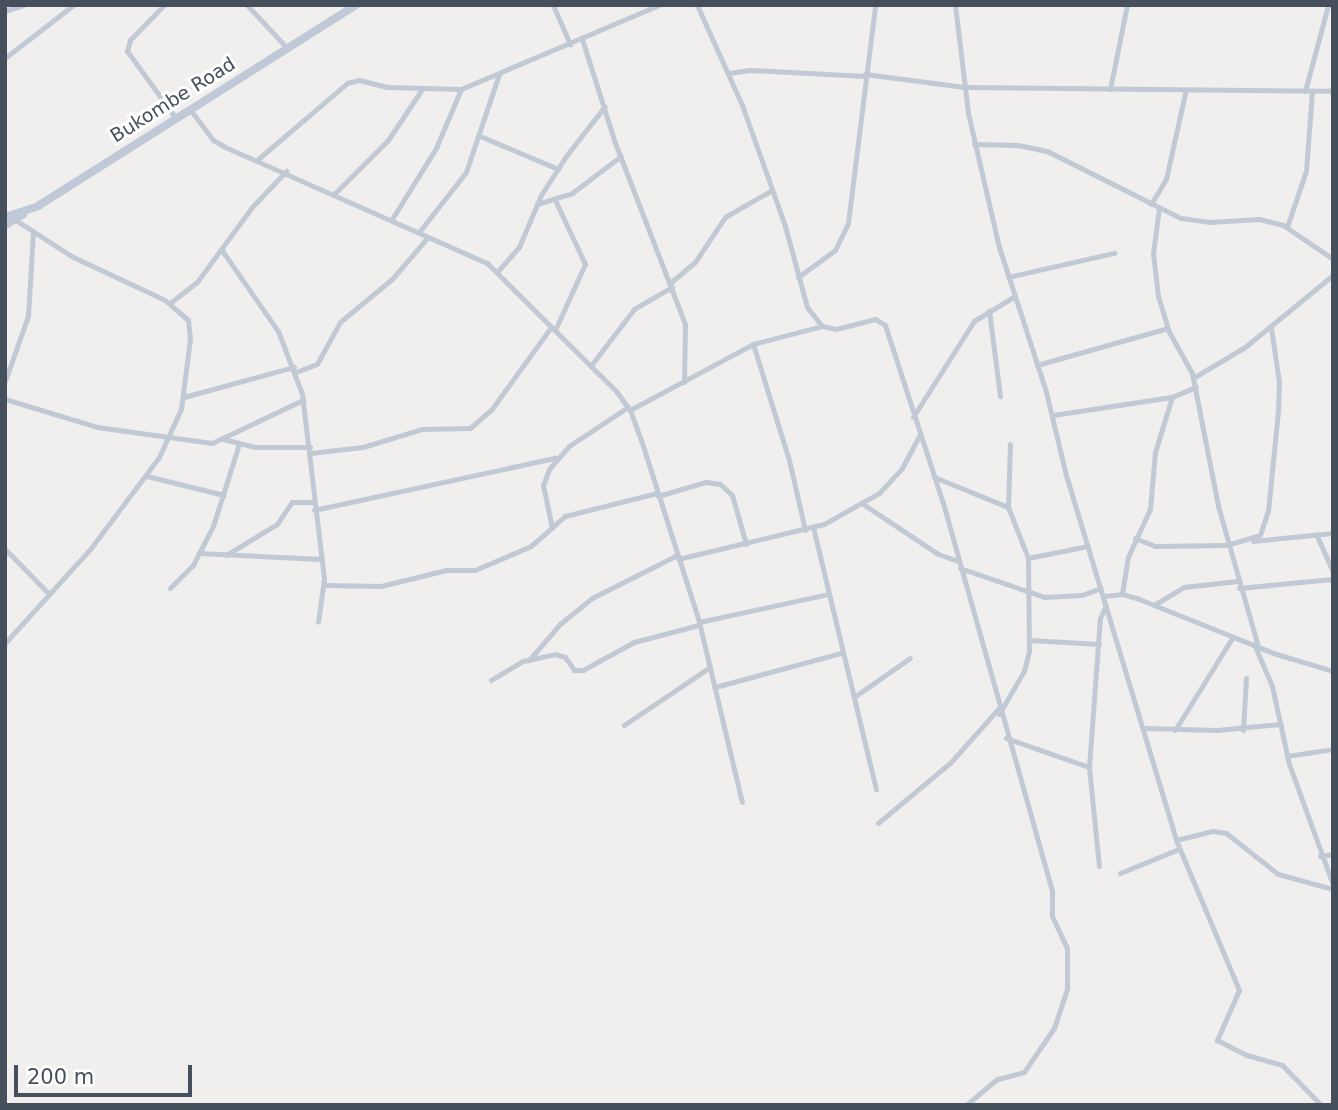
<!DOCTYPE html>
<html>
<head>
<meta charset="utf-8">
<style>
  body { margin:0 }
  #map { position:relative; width:1338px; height:1110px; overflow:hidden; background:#f1eeee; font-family:"DejaVu Sans",sans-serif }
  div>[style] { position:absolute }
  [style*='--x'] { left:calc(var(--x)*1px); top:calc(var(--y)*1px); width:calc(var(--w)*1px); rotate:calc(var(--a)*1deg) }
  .minor>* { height:5px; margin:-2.5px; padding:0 2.5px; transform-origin:2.5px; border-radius:2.5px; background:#c1c9d4 }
  .tertiary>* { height:7px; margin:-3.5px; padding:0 3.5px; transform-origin:3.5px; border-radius:3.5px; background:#c1c9d4 }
  .secondary>* { height:8px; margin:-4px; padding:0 4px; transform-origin:4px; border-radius:4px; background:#c0c9d8 }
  span { translate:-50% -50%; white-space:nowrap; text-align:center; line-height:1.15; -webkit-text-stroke:6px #fff; paint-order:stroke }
  .street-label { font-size:19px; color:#464f5c }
  .frame { position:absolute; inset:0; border:7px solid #464f5c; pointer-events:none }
  .scale { position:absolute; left:14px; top:1065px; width:178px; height:32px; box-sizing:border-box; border:4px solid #464f5c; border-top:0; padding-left:9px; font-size:21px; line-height:24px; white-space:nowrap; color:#464f5c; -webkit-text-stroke:5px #fff; paint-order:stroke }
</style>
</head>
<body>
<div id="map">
  <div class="minor">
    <i style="--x:164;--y:5;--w:49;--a:134.2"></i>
    <i style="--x:130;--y:40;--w:11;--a:105"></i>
    <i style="--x:127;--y:51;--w:82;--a:54"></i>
    <i style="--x:247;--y:5;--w:59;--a:47.1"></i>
    <i style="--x:553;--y:5;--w:43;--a:66.4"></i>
    <i style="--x:697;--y:5;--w:110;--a:65.8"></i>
    <i style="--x:742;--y:105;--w:128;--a:70.4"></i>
    <i style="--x:785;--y:226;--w:84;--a:74.8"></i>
    <i style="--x:807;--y:307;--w:24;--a:52"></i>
    <i style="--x:822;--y:326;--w:14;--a:12"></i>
    <i style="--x:836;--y:329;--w:40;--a:-14.4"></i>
    <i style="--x:875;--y:319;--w:12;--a:31"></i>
    <i style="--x:885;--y:325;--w:187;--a:72"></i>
    <i style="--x:943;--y:503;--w:403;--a:74.3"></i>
    <i style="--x:1052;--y:891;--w:25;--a:90"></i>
    <i style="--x:1052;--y:916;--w:35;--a:65"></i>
    <i style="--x:1067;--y:948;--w:41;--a:90"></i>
    <i style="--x:1067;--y:989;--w:41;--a:108.4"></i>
    <i style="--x:1054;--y:1028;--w:53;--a:124.3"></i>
    <i style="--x:1024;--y:1072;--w:28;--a:165"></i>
    <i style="--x:997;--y:1079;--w:40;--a:140"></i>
    <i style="--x:955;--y:5;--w:109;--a:83.1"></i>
    <i style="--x:968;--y:113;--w:138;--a:77"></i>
    <i style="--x:999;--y:247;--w:152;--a:72"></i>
    <i style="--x:1046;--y:392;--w:85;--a:76.5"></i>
    <i style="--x:1066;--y:475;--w:381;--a:73.2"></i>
    <i style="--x:1176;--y:840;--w:163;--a:67.2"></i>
    <i style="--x:1239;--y:990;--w:55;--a:113.7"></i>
    <i style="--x:1217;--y:1040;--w:34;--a:27"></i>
    <i style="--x:1247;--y:1055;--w:36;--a:16"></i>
    <i style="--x:1282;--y:1065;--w:56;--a:45.7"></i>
    <i style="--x:5;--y:11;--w:19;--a:-18"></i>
    <i style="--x:582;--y:39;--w:106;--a:72.4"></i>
    <i style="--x:614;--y:140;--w:197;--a:68.9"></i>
    <i style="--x:685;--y:324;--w:58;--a:91"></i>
    <i style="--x:5;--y:58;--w:86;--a:-37.9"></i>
    <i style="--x:729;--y:73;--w:21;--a:-8"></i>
    <i style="--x:750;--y:70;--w:115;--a:3"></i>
    <i style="--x:865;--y:74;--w:100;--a:7.5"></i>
    <i style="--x:964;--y:87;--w:369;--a:0.6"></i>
    <i style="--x:1110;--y:89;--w:86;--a:-78.6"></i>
    <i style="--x:1305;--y:91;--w:89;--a:-75"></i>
    <i style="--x:189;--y:108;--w:40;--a:53"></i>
    <i style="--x:213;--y:140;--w:14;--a:30"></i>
    <i style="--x:225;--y:147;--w:287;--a:23.9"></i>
    <i style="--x:487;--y:263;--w:182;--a:44.8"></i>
    <i style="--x:616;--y:391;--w:24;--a:54"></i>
    <i style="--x:630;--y:410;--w:38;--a:70"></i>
    <i style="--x:643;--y:446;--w:185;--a:72.3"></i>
    <i style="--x:699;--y:622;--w:185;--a:76.6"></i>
    <i style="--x:480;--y:136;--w:85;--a:22.9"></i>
    <i style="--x:974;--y:144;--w:44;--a:1.3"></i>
    <i style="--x:1018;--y:145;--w:30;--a:12"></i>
    <i style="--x:1047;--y:151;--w:150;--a:26.6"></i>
    <i style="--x:1181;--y:218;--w:28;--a:8"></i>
    <i style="--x:1209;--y:222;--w:50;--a:-3.4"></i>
    <i style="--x:1259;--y:219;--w:25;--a:14"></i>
    <i style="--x:1283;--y:225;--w:60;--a:34.2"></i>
    <i style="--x:257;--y:160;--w:118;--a:-40.5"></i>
    <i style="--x:347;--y:83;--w:12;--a:-14"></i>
    <i style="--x:359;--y:80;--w:29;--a:14"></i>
    <i style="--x:387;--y:87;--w:74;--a:1.5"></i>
    <i style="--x:461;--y:89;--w:215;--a:-23"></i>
    <i style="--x:335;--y:193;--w:75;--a:-45"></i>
    <i style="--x:388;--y:140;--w:61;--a:-56.3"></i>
    <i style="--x:555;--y:200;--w:71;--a:64.9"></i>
    <i style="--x:585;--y:264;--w:72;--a:114.4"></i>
    <i style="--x:537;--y:204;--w:37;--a:-17"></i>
    <i style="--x:572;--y:193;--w:61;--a:-37.1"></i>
    <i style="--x:1151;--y:204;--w:29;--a:-59"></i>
    <i style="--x:1166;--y:179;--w:92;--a:-77.5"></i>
    <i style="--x:1159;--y:208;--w:45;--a:97.6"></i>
    <i style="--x:1153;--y:253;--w:43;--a:83.4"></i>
    <i style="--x:1158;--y:296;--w:38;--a:73"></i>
    <i style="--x:1169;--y:332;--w:47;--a:60.7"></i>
    <i style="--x:1192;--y:373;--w:136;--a:78.9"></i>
    <i style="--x:1218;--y:506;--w:146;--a:74.1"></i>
    <i style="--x:392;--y:219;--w:84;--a:-58.2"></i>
    <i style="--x:436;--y:148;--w:64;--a:-67"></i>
    <i style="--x:1287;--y:227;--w:59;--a:-71.3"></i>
    <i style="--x:1306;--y:171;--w:80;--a:-85.7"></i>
    <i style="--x:419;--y:232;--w:76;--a:-51.9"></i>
    <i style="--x:466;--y:172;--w:103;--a:-71.4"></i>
    <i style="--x:221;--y:249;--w:100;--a:55.2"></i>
    <i style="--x:278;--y:331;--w:67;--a:69.1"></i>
    <i style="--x:302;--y:394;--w:186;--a:83.2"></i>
    <i style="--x:324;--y:579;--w:43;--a:97.9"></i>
    <i style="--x:498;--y:271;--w:32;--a:-49"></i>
    <i style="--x:519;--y:247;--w:56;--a:-67.1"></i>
    <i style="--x:541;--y:195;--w:46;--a:-57.3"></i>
    <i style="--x:566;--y:156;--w:63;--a:-52"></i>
    <i style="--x:798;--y:277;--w:46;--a:-36.1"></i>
    <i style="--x:835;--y:250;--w:30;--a:-64"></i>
    <i style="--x:848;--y:223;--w:220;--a:-82.9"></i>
    <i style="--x:1008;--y:277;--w:109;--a:-12.8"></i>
    <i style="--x:670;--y:283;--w:33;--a:-40"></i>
    <i style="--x:695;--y:262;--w:54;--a:-56.3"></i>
    <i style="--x:725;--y:217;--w:54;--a:-29.9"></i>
    <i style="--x:170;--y:303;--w:34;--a:-38"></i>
    <i style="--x:197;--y:282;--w:93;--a:-53.7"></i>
    <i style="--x:252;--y:207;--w:50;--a:-46.6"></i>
    <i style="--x:989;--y:311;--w:86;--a:82.6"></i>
    <i style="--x:753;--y:344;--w:121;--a:72.8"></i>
    <i style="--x:789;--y:460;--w:72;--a:77.1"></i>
    <i style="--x:592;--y:364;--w:69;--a:-52.6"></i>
    <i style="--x:634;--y:309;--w:44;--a:-30.1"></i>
    <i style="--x:1037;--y:365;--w:136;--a:-15.8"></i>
    <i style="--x:296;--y:372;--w:22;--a:-21"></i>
    <i style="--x:317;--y:364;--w:48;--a:-61.3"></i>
    <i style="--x:340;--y:322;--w:67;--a:-39.6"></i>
    <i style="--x:392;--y:279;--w:55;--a:-49.4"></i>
    <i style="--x:1193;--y:378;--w:61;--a:-30.8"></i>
    <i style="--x:1245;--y:347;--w:114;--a:-39.3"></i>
    <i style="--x:5;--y:381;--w:69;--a:-70.5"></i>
    <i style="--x:28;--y:316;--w:83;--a:-86.6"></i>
    <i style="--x:184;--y:397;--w:114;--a:-15.3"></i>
    <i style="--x:5;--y:399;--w:96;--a:16.9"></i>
    <i style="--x:97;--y:427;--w:116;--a:7.9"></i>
    <i style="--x:212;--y:443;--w:101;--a:-25.3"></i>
    <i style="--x:630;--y:410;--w:140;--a:-28.2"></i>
    <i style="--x:753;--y:344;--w:71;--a:-14.6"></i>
    <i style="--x:1053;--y:415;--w:120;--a:-8.6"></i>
    <i style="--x:1172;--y:397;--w:26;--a:-23"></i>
    <i style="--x:913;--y:417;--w:114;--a:-57.6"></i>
    <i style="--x:974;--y:321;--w:48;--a:-31.4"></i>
    <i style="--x:223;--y:439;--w:33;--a:14"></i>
    <i style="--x:255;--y:447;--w:55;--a:0"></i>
    <i style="--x:311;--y:453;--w:52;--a:-6.6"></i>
    <i style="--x:363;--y:447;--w:62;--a:-17"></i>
    <i style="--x:422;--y:429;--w:48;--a:-1.2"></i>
    <i style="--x:470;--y:428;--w:28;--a:-41"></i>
    <i style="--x:491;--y:410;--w:102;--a:-54.1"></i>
    <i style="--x:147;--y:476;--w:79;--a:13.9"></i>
    <i style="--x:934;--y:477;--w:80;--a:22.1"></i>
    <i style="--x:1008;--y:507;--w:55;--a:68.6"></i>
    <i style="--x:1028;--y:558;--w:93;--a:89.4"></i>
    <i style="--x:1029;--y:651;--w:21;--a:104"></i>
    <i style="--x:1024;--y:671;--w:50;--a:120.2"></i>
    <i style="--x:658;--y:496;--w:50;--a:-16.3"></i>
    <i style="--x:706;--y:482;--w:14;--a:8"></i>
    <i style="--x:720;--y:484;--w:16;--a:43"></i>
    <i style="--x:732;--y:495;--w:51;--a:74.1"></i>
    <i style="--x:863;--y:504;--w:90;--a:33.7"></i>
    <i style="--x:938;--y:554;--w:21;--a:19"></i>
    <i style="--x:1008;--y:507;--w:63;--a:-88.2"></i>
    <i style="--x:314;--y:510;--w:247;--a:-12.2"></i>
    <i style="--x:813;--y:527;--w:270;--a:76.5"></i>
    <i style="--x:552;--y:528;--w:44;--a:-101.8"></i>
    <i style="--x:543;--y:485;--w:17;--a:-69"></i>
    <i style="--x:549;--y:469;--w:30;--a:-49"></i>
    <i style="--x:569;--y:446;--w:71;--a:-33.5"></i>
    <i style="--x:1317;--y:536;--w:39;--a:66"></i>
    <i style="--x:1135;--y:538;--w:22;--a:22"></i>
    <i style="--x:1155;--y:546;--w:72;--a:-0.8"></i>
    <i style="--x:1227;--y:545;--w:34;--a:-17"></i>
    <i style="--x:1260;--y:535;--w:25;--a:-72"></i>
    <i style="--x:1268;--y:511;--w:100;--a:-84.3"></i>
    <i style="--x:1278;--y:411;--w:29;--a:-88"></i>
    <i style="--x:1279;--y:382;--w:55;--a:-98.4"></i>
    <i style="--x:1253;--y:541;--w:80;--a:-5.7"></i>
    <i style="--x:5;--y:549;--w:63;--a:45.6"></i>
    <i style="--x:199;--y:553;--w:122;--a:2.8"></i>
    <i style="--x:226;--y:555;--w:60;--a:-31.3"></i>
    <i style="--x:277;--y:524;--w:27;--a:-56"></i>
    <i style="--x:292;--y:502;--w:22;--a:0"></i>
    <i style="--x:1028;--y:558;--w:61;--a:-11.3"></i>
    <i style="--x:678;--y:559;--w:150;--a:-13.5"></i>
    <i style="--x:824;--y:524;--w:63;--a:-29.4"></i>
    <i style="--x:879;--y:493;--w:34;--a:-47"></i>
    <i style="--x:902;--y:468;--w:36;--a:-62"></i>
    <i style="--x:960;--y:568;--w:89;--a:19"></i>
    <i style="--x:1044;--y:597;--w:38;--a:-3"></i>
    <i style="--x:1082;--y:595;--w:20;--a:-20"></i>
    <i style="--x:324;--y:585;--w:57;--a:1"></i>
    <i style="--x:381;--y:586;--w:67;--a:-13.8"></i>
    <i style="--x:446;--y:570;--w:29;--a:0"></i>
    <i style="--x:475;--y:570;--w:61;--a:-23.2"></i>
    <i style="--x:531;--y:546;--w:45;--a:-41.4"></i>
    <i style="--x:565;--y:516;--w:95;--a:-14"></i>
    <i style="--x:170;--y:588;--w:33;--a:-45"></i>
    <i style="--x:193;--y:565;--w:44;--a:-62.9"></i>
    <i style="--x:213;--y:526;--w:86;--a:-72.4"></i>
    <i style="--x:1239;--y:588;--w:94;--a:-5.5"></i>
    <i style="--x:1122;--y:594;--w:37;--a:-81"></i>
    <i style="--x:1128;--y:557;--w:53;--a:-65.4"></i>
    <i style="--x:1150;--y:509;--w:57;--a:-85"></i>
    <i style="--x:1155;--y:452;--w:58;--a:-72.8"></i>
    <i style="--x:1104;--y:596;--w:18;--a:-6"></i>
    <i style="--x:1122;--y:594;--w:18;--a:16"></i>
    <i style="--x:1139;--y:599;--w:144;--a:21.9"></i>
    <i style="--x:1273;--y:653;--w:63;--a:16.7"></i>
    <i style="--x:1154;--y:605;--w:35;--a:-31"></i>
    <i style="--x:1184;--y:587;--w:54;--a:-6.3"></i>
    <i style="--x:699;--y:622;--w:132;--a:-12.2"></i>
    <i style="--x:1030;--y:640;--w:69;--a:3.3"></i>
    <i style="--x:5;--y:643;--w:128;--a:-47.8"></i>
    <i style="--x:91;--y:548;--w:114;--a:-53.2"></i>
    <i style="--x:159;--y:457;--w:53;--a:-65.4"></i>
    <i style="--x:181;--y:409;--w:71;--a:-82.7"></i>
    <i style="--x:190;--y:339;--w:19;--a:-96"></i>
    <i style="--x:188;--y:320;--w:30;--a:-139"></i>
    <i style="--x:165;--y:300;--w:102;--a:-154.9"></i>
    <i style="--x:73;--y:257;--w:70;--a:-147.2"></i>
    <i style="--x:1254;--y:644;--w:46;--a:66.8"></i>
    <i style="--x:1272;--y:686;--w:80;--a:77.7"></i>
    <i style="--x:1289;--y:764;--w:129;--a:70"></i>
    <i style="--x:529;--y:660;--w:48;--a:-49.3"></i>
    <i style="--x:560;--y:624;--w:41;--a:-39.1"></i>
    <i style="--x:592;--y:598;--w:95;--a:-26.8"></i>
    <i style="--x:491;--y:680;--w:37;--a:-31"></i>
    <i style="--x:523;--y:661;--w:33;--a:-12"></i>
    <i style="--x:555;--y:654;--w:10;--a:17"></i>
    <i style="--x:565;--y:657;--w:16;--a:55"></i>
    <i style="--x:574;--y:670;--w:9;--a:0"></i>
    <i style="--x:583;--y:670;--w:58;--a:-28.8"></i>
    <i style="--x:634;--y:642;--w:67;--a:-14.7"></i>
    <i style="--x:715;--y:687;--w:131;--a:-15.1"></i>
    <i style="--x:854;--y:697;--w:68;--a:-34.9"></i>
    <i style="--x:624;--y:725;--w:104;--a:-34"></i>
    <i style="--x:1144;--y:728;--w:73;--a:1.6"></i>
    <i style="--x:1217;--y:730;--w:64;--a:-5.4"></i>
    <i style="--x:1175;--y:730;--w:108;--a:-58.2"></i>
    <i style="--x:1243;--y:730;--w:52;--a:-86.7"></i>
    <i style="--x:1006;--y:738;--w:88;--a:19.3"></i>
    <i style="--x:1287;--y:756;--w:47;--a:-8.7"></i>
    <i style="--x:878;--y:823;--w:95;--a:-39.9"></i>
    <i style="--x:951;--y:762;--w:71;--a:-48.4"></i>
    <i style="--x:1176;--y:840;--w:38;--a:-14"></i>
    <i style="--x:1213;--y:831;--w:13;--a:9"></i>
    <i style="--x:1226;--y:833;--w:66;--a:38.3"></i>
    <i style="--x:1278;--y:874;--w:57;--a:15.3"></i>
    <i style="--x:1320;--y:856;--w:13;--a:-9"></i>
    <i style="--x:1099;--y:866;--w:100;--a:-95.8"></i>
    <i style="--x:1089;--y:767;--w:149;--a:-85.8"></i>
    <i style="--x:1100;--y:618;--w:14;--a:-65"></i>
    <i style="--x:1120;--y:873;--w:64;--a:-22.1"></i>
  </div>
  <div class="tertiary">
    <i style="--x:5;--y:225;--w:21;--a:-31"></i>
  </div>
  <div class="secondary">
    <i style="--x:5;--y:217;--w:35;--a:-18"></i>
    <i style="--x:38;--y:206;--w:376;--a:-32.3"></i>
  </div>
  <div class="street-label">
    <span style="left:173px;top:100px;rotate:-32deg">Bukombe Road</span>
  </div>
  <div class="frame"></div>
  <div class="scale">200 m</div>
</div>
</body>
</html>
